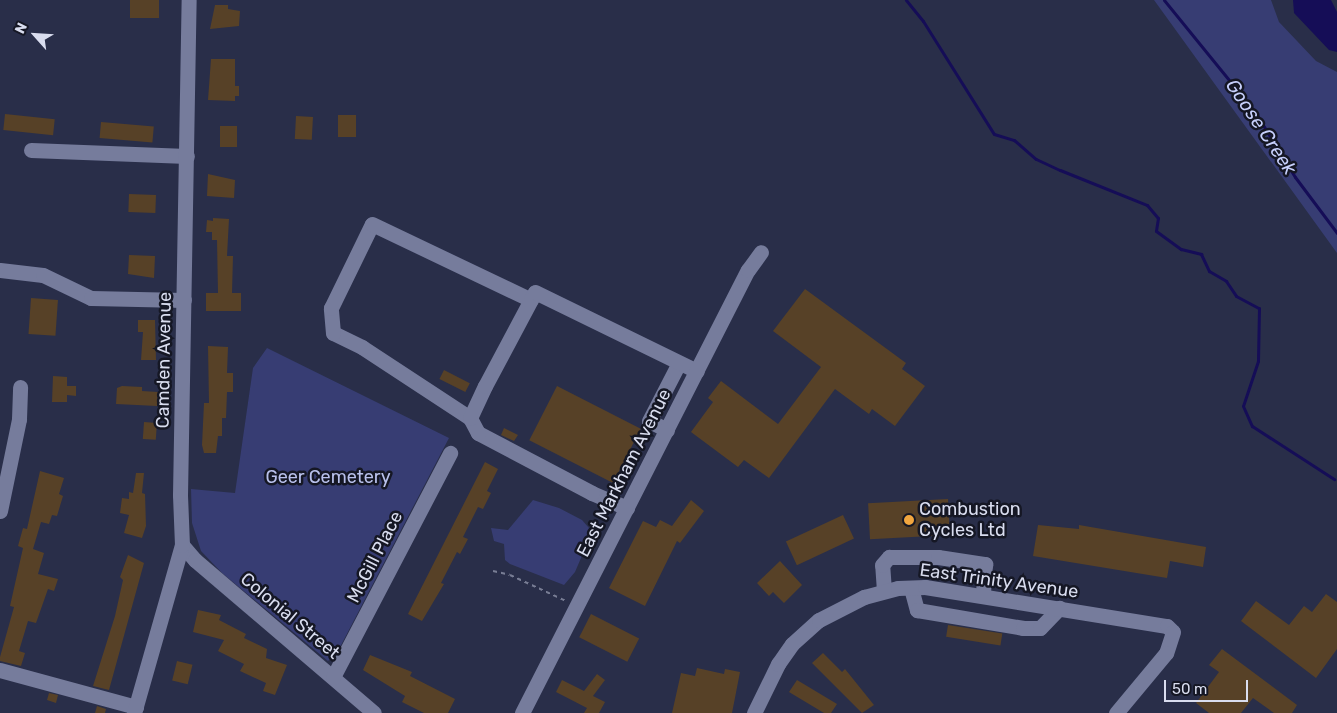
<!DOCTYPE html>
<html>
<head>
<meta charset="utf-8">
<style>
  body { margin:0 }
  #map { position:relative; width:1337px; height:713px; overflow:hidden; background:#292e49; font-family:Rubik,sans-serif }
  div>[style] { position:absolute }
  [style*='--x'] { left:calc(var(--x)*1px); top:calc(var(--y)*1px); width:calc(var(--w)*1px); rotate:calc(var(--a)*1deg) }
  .green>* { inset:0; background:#373d73 }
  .water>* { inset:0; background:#150d57 }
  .stream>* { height:3px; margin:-1.5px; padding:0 1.5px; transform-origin:1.5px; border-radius:1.5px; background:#150d57 }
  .building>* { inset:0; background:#574127; transform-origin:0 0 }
  .path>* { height:2px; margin-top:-1px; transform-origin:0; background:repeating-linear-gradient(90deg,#787d94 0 4px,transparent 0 8px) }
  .minor>* { height:15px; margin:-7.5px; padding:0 7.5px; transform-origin:7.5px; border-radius:7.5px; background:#767c9c }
  .dots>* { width:14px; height:14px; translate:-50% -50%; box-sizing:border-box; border:2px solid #151724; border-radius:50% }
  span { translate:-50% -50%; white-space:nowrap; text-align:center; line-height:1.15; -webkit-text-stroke:5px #151724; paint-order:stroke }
  .street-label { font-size:18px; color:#d9ddef }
  .park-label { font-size:18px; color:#b9c1ec }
  .poi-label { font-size:18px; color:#d9ddef }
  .left { translate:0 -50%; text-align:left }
  .water-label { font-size:19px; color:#c7d0fc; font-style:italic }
  .north { position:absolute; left:10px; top:10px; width:50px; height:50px; -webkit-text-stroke:4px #151724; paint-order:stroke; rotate:296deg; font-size:14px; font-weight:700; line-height:20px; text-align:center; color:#d9ddef }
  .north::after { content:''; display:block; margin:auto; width:18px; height:22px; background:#d9ddef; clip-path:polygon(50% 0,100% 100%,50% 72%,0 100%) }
  .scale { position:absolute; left:1164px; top:680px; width:84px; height:22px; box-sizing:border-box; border:2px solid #d9ddef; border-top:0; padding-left:6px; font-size:15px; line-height:18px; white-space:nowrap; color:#d9ddef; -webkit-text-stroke:4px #151724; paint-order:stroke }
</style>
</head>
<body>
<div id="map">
  <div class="green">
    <i style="clip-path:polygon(1154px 0,1271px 0,1279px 22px,1316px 61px,1337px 72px,1337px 253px)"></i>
    <i style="clip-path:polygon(267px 348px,449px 438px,338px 651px,328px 661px,222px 573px,201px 551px,192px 523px,191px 489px,235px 493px,253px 368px)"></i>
    <i style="clip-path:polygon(533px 500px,559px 508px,582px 520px,589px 528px,590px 537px,575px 572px,564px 585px,510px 564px,505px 560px,504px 544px,494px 541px,491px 528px,508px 530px)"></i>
  </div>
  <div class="water">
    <i style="clip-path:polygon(1293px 0,1331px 0,1337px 12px,1337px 52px,1329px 50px,1294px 13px)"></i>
  </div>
  <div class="stream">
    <i style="--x:906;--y:0;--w:27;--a:51"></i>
    <i style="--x:923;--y:21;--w:133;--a:57.9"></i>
    <i style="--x:994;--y:134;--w:21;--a:17"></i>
    <i style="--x:1014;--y:140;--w:29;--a:41"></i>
    <i style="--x:1036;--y:159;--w:26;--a:25"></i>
    <i style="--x:1060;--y:170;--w:94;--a:21.9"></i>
    <i style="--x:1147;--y:205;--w:17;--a:50"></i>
    <i style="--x:1158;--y:218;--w:13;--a:99"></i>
    <i style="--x:1156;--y:231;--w:31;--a:36"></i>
    <i style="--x:1181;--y:249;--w:21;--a:14"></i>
    <i style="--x:1201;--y:254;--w:19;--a:65"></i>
    <i style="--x:1209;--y:271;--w:20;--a:30"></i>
    <i style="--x:1226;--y:281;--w:18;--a:56"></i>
    <i style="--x:1236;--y:296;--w:26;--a:28"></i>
    <i style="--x:1259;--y:308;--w:53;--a:91.1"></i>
    <i style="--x:1258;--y:361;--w:47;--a:108.4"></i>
    <i style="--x:1243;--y:406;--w:22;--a:66"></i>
    <i style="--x:1252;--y:426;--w:98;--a:32.9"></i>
    <i style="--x:1164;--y:0;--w:144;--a:50.9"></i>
    <i style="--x:1255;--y:112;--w:76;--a:58.4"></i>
    <i style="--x:1295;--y:177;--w:70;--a:53.1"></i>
  </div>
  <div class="building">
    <i style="left:130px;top:0;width:29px;height:18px"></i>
    <i style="clip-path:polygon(215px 5px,228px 5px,228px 9px,240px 11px,239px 26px,210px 29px)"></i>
    <i style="clip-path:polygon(211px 59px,235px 59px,235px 86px,239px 86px,239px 96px,235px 96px,235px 101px,208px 100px)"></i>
    <i style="left:5px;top:114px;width:50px;height:16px;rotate:6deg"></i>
    <i style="left:338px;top:115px;width:18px;height:22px"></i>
    <i style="left:296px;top:116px;width:17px;height:23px;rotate:3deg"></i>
    <i style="left:101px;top:122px;width:53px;height:16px;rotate:5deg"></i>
    <i style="left:220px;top:126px;width:17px;height:21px"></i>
    <i style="clip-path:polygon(208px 174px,235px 180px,234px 198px,207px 196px)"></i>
    <i style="left:129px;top:194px;width:27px;height:18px;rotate:2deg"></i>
    <i style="clip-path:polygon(213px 218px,229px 219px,227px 256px,233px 256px,232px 293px,241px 293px,241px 311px,206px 311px,206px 293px,218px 293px,217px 240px,212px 240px,212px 232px,206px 232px,207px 220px,213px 221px)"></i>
    <i style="clip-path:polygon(129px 255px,155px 256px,154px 278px,128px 274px)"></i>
    <i style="clip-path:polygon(805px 289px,906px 363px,902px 369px,925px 386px,895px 426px,872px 409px,869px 414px,835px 389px,769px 478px,744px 460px,738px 467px,691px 432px,713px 402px,708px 398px,721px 381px,778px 424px,821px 367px,773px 331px)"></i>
    <i style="left:31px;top:298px;width:27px;height:36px;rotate:4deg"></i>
    <i style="clip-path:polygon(138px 320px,155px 320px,156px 360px,141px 360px,143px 332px,138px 332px)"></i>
    <i style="clip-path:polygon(208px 346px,228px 347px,227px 373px,233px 373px,233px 392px,227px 392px,226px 418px,222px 418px,222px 436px,218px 436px,216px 453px,204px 453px,202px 445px,204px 403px,209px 403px)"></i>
    <i style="left:444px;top:370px;width:29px;height:10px;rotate:27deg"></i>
    <i style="clip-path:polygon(53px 376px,67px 377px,67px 386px,76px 386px,76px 396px,67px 395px,67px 402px,52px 402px)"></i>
    <i style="clip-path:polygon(122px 386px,142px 387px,142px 391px,158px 392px,157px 406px,116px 404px,117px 388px)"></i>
    <i style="left:557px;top:386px;width:94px;height:61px;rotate:27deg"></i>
    <i style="left:144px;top:422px;width:13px;height:17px;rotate:4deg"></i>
    <i style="clip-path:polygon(504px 428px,518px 435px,514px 441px,501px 435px)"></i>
    <i style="clip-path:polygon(485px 462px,498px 469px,487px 491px,491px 493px,483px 509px,478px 507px,463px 537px,468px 539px,460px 554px,457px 552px,441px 583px,444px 584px,422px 621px,408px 614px)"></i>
    <i style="clip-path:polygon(40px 471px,64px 478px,59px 494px,63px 496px,57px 516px,52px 515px,49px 524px,41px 522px,33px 549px,44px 553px,38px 574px,58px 579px,54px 591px,48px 589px,36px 623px,28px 621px,19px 651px,25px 653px,21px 666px,0 661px,0 657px,14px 607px,10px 606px,23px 548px,18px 546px,23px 528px,27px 529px)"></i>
    <i style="clip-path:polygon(136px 473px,144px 473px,142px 493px,145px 494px,146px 526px,142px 538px,124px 533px,129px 515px,120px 513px,122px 498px,129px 499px,129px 492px,133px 493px)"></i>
    <i style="left:948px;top:499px;width:36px;height:80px;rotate:87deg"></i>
    <i style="clip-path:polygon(691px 500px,704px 511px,680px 543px,677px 541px,645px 606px,609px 588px,643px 521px,656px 527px,660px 520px,672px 526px)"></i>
    <i style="left:843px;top:515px;width:26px;height:63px;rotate:65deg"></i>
    <i style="clip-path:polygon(1038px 525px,1079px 529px,1079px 525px,1206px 547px,1203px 567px,1170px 561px,1167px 578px,1033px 556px)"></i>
    <i style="clip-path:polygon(128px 555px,144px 563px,109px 690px,93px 686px,115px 616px,123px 580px,120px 577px)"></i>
    <i style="clip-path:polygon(780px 561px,802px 585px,784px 603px,773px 592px,769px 596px,757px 583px)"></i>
    <i style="clip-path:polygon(1326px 594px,1337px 602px,1337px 649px,1316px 678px,1241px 621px,1256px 601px,1289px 625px,1304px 606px,1312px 612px)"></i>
    <i style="clip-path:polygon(198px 610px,221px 615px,219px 620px,246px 634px,244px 638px,267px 649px,266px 658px,287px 665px,275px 695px,263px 691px,266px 683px,240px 671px,244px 664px,218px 651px,224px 640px,193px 632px)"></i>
    <i style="left:591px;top:614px;width:54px;height:26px;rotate:27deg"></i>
    <i style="left:948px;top:625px;width:55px;height:12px;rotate:9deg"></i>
    <i style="clip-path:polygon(1222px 649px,1297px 705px,1292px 713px,1274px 713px,1253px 698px,1241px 713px,1209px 713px,1196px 703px,1219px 672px,1209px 665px)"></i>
    <i style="clip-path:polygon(823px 653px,842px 672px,845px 669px,874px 705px,862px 713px,812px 663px)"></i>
    <i style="clip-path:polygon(370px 655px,412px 672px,410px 676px,455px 699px,448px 713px,424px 713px,402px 702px,405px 696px,363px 670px)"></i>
    <i style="left:177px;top:661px;width:16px;height:20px;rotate:14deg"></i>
    <i style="clip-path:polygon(697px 668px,724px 674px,725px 669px,740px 672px,732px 713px,672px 713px,681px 673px,695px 676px)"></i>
    <i style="clip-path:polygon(597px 674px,605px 680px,593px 696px,605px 702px,599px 713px,584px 713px,587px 708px,556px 692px,562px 680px,584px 691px)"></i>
    <i style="clip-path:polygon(797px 680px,837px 704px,831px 713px,824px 713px,789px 692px)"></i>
    <i style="clip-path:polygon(49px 693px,58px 695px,56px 703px,47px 700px)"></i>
    <i style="clip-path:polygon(97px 706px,106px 709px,105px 713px,95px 713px)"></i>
  </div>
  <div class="path">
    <i style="--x:493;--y:571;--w:17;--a:13"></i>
    <i style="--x:510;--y:575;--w:62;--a:24.9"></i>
  </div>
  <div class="minor">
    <i style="--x:31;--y:150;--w:156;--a:2.2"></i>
    <i style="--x:0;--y:270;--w:43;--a:6.6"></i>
    <i style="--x:43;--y:275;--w:53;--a:25.6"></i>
    <i style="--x:91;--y:298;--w:93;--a:1.2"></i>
    <i style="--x:470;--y:418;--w:129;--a:-146.7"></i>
    <i style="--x:362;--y:347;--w:32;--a:-154"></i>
    <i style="--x:333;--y:333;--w:25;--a:-95"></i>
    <i style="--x:331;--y:308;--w:93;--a:-64"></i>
    <i style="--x:372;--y:224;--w:176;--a:25.5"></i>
    <i style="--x:667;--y:430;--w:20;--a:-153"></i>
    <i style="--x:649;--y:421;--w:65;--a:-62.7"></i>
    <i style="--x:627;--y:508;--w:38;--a:-157"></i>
    <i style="--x:592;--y:493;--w:129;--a:-152.2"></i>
    <i style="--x:478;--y:433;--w:17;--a:-118"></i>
    <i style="--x:470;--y:418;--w:35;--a:-65"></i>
    <i style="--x:485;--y:386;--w:106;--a:-62"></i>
    <i style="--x:535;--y:292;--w:180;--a:26"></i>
    <i style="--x:0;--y:511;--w:94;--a:-78.3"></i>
    <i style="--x:19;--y:419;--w:32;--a:-88"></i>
    <i style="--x:182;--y:545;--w:20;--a:49"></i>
    <i style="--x:195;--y:560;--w:235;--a:40.5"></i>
    <i style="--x:911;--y:588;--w:23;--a:75"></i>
    <i style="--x:917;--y:610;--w:108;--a:9.6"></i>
    <i style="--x:1023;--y:628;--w:17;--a:0"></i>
    <i style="--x:1040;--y:628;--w:28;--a:-46"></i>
    <i style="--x:884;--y:591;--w:26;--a:-94"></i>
    <i style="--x:882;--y:565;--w:11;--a:-49"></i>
    <i style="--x:889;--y:557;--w:49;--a:0"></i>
    <i style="--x:938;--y:557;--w:48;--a:8.5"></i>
    <i style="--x:985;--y:564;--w:31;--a:94"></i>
    <i style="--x:0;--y:670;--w:141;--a:15.2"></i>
    <i style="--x:333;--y:677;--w:253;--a:-62.4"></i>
    <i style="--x:134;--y:713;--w:175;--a:-74.1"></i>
    <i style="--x:182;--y:545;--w:50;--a:-92.3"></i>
    <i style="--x:180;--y:495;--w:495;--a:-89"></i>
    <i style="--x:522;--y:713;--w:497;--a:-63"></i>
    <i style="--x:748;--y:270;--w:22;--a:-54"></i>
    <i style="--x:754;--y:713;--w:55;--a:-63.9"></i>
    <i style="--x:778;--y:664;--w:24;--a:-55"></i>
    <i style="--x:792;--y:644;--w:36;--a:-42"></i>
    <i style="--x:819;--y:620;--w:51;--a:-27.1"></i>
    <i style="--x:864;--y:597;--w:35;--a:-15"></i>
    <i style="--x:898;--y:588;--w:27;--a:-2"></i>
    <i style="--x:925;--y:587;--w:245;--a:9.2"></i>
    <i style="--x:1167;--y:626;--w:8;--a:45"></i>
    <i style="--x:1173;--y:632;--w:22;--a:108"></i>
    <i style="--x:1166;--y:653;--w:78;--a:129.8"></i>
  </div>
  <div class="dots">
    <i style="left:909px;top:520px;background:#f1a63f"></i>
  </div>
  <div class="street-label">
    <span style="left:164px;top:360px;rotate:-89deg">Camden Avenue</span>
    <span style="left:624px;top:473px;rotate:-63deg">East Markham Avenue</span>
    <span style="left:375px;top:557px;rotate:-63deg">McGill Place</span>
    <span style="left:999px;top:581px;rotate:8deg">East Trinity Avenue</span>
    <span style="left:290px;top:616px;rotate:40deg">Colonial Street</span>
  </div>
  <div class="park-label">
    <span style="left:328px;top:477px">Geer Cemetery</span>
  </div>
  <div class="poi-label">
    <span class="left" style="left:919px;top:520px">Combustion<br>Cycles Ltd</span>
  </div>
  <div class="water-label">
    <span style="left:1261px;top:127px;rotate:56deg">Goose Creek</span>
  </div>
  <div class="north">N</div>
  <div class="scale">50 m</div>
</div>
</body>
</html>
